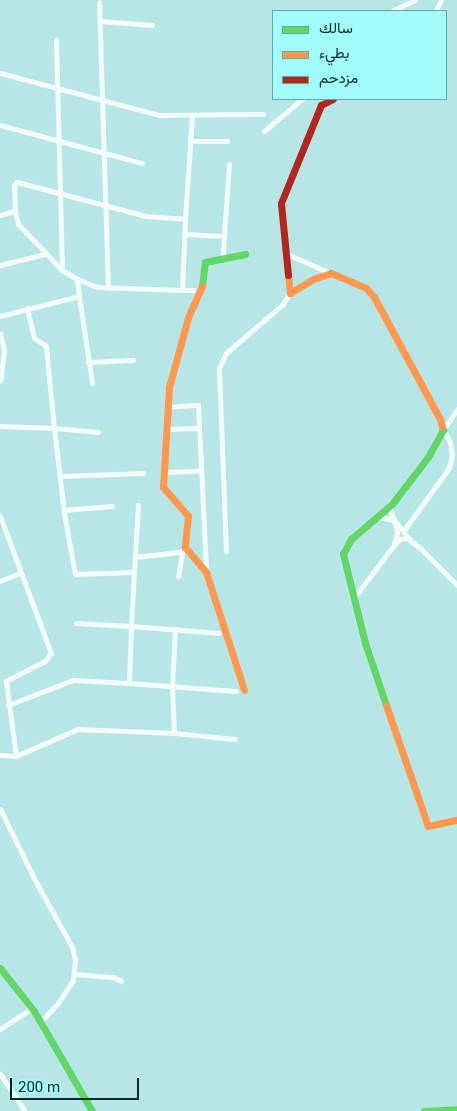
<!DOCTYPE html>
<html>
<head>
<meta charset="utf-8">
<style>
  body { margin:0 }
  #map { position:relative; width:457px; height:1111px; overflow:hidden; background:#b6e7e6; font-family:Roboto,Vazirmatn,sans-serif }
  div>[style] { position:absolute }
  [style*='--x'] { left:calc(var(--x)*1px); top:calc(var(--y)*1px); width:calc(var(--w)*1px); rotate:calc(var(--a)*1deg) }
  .street>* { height:5px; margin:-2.5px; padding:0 2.5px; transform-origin:2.5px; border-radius:2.5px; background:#f4fbfb }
  .fast>* { height:7px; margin:-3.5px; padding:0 3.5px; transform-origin:3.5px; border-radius:3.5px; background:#63d668 }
  .slow>* { height:7px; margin:-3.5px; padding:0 3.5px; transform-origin:3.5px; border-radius:3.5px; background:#ff974d }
  .jam>* { height:7px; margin:-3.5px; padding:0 3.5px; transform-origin:3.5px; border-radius:3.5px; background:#b3261e }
  span { translate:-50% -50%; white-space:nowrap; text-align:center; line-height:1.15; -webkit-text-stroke:4px #a1fcfa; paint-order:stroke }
  .legend { position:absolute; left:272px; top:10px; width:175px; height:90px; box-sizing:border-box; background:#a1fcfa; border:1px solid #61a8a7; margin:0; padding:6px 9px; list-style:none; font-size:15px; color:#012a2a }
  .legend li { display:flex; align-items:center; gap:10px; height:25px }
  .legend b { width:25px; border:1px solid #61a8a7 }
  .scale { position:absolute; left:10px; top:1078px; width:129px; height:22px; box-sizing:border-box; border:2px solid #012a2a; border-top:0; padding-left:6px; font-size:15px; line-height:18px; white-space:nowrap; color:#012a2a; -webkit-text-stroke:4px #a1fcfa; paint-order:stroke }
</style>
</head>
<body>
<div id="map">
  <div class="street">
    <i style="--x:99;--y:2;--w:286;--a:88.2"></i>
    <i style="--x:392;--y:11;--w:25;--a:-26"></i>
    <i style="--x:436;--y:11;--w:12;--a:-66"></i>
    <i style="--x:100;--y:21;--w:52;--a:4.4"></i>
    <i style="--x:56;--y:40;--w:230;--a:88.5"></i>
    <i style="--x:0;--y:73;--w:164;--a:14.8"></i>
    <i style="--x:159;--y:115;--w:104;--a:-0.6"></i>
    <i style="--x:0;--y:125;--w:147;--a:15"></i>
    <i style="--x:264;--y:131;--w:50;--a:-40.1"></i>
    <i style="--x:190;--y:141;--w:37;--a:0"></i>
    <i style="--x:17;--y:182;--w:133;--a:14.8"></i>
    <i style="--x:146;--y:216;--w:39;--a:4"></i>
    <i style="--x:185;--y:219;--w:71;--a:92.4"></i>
    <i style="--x:182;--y:290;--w:85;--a:-178"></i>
    <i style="--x:97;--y:287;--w:22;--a:-158"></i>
    <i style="--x:77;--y:279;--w:17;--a:-149"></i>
    <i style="--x:62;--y:270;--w:64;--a:-133.7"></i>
    <i style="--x:18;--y:224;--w:13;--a:-103"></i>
    <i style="--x:15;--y:211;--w:26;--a:-92"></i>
    <i style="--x:14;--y:185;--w:4;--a:-45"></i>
    <i style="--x:0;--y:215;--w:16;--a:-15"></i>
    <i style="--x:185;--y:219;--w:103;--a:-86.1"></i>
    <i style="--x:185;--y:234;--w:39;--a:3"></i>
    <i style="--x:224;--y:236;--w:72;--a:-86"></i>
    <i style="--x:223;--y:254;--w:18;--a:-87"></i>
    <i style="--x:287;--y:254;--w:47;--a:23.8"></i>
    <i style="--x:0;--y:265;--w:46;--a:-13.7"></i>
    <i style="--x:77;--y:279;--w:17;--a:83"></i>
    <i style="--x:182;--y:290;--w:11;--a:0"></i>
    <i style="--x:0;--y:316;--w:81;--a:-14.2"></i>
    <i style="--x:79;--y:296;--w:88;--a:81.5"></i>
    <i style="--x:0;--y:333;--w:17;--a:77"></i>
    <i style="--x:4;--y:350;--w:31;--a:97"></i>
    <i style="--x:88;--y:362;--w:45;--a:-2.5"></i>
    <i style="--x:167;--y:407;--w:31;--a:-4"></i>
    <i style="--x:198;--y:405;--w:166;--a:87.2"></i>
    <i style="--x:0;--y:426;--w:54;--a:2.1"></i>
    <i style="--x:54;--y:428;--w:82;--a:-95.6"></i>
    <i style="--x:46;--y:346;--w:14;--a:-146"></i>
    <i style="--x:34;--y:338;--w:31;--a:-103"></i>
    <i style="--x:166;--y:429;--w:33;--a:-2"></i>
    <i style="--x:164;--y:472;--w:37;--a:-2"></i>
    <i style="--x:61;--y:476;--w:82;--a:-2.1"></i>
    <i style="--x:389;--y:507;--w:14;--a:69"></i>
    <i style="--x:394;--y:520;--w:26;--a:51"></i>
    <i style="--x:64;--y:510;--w:48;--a:-4.8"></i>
    <i style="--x:0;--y:516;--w:146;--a:69.6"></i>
    <i style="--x:51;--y:653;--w:10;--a:127"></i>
    <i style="--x:45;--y:661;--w:44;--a:152.9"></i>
    <i style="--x:6;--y:681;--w:76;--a:82.4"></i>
    <i style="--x:378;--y:517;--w:16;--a:11"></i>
    <i style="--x:394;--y:520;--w:13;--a:77"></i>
    <i style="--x:397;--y:533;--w:11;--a:105"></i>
    <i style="--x:404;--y:530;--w:77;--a:-54"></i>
    <i style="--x:449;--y:468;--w:13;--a:-77"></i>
    <i style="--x:452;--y:455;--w:13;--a:-99"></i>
    <i style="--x:450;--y:442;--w:14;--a:-120"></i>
    <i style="--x:443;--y:430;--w:25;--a:-56"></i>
    <i style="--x:226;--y:551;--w:183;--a:-92.2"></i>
    <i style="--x:219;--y:368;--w:17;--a:-65"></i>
    <i style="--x:226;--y:353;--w:75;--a:-40.7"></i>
    <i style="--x:283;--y:304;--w:13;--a:-58"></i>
    <i style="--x:135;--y:557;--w:44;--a:-6.5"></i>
    <i style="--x:179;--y:552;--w:3;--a:18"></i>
    <i style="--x:182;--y:553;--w:24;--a:99"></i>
    <i style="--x:134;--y:572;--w:67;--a:-86.6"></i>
    <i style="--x:0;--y:581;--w:22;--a:-22"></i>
    <i style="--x:353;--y:599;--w:61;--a:-52.9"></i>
    <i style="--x:390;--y:550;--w:15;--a:-48"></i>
    <i style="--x:400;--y:539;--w:7;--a:-8"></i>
    <i style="--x:407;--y:538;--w:18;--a:38"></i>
    <i style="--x:421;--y:549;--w:51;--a:45"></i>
    <i style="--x:76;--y:623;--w:55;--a:3.1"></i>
    <i style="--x:131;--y:626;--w:54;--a:-86.8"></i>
    <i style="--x:134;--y:572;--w:59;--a:178.1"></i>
    <i style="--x:75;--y:574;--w:62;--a:-100.2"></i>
    <i style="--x:64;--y:513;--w:86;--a:-96.7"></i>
    <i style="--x:54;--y:428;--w:44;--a:5.2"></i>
    <i style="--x:175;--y:629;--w:57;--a:93"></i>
    <i style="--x:172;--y:686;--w:47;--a:87.6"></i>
    <i style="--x:174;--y:733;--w:61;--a:5.6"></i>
    <i style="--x:129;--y:683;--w:107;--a:4.3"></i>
    <i style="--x:8;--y:705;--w:70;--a:-21"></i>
    <i style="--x:73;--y:680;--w:56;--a:3.1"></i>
    <i style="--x:129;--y:683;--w:57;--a:-88"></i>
    <i style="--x:131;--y:626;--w:88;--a:4.5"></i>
    <i style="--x:0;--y:755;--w:16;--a:4"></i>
    <i style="--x:16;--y:756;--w:68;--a:-23.5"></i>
    <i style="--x:78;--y:729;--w:96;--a:2.4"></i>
    <i style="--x:0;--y:809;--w:84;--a:63.7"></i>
    <i style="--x:37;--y:884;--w:72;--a:60.9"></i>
    <i style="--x:72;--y:947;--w:13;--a:77"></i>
    <i style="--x:75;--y:960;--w:20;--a:96"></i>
    <i style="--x:73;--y:980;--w:27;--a:123"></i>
    <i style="--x:58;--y:1003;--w:26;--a:133"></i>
    <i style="--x:75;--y:974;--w:38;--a:5"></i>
    <i style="--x:113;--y:977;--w:9;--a:27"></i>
    <i style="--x:0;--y:1029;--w:38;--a:-33"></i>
    <i style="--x:0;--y:1074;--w:45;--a:56"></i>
  </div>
  <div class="fast">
    <i style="--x:202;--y:286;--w:24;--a:-83"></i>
    <i style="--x:205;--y:262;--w:41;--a:-11.3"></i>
    <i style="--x:386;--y:705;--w:65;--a:-108.7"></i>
    <i style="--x:365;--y:643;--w:92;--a:-103.9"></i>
    <i style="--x:343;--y:554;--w:17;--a:-62"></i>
    <i style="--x:351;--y:539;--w:54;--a:-40.5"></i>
    <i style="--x:392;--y:504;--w:59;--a:-52.5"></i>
    <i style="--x:428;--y:457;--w:31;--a:-61"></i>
    <i style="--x:443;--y:430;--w:3;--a:-108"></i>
    <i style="--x:0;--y:968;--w:55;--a:51.7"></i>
    <i style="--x:34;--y:1011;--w:116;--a:59.9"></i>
    <i style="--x:424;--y:1111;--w:33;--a:-3"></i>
  </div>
  <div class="slow">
    <i style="--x:288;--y:275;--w:18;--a:84"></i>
    <i style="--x:290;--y:293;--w:27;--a:-31"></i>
    <i style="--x:313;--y:279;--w:19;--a:-18"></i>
    <i style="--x:331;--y:273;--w:38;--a:23"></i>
    <i style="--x:366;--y:288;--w:12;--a:48"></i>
    <i style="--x:374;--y:297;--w:139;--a:61.6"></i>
    <i style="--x:440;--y:419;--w:8;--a:76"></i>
    <i style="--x:202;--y:286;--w:35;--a:114"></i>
    <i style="--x:188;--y:318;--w:72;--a:105.4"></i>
    <i style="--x:169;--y:387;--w:100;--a:93.4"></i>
    <i style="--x:163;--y:487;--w:38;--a:49"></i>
    <i style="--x:188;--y:516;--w:31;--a:96"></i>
    <i style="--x:185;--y:547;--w:33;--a:50"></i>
    <i style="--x:206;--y:572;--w:124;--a:72.1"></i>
    <i style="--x:386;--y:705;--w:128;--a:70.9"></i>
    <i style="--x:428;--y:826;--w:30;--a:-12"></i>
  </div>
  <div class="jam">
    <i style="--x:288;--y:275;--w:72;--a:-95.6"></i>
    <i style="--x:281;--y:203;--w:106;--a:-67.8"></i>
    <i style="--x:321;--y:105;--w:13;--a:-27"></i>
  </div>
  <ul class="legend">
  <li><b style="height:6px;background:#63d668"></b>سالك</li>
  <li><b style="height:6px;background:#ff974d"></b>بطيء</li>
  <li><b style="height:6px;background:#b3261e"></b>مزدحم</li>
  </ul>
  <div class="scale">200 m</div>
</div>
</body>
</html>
